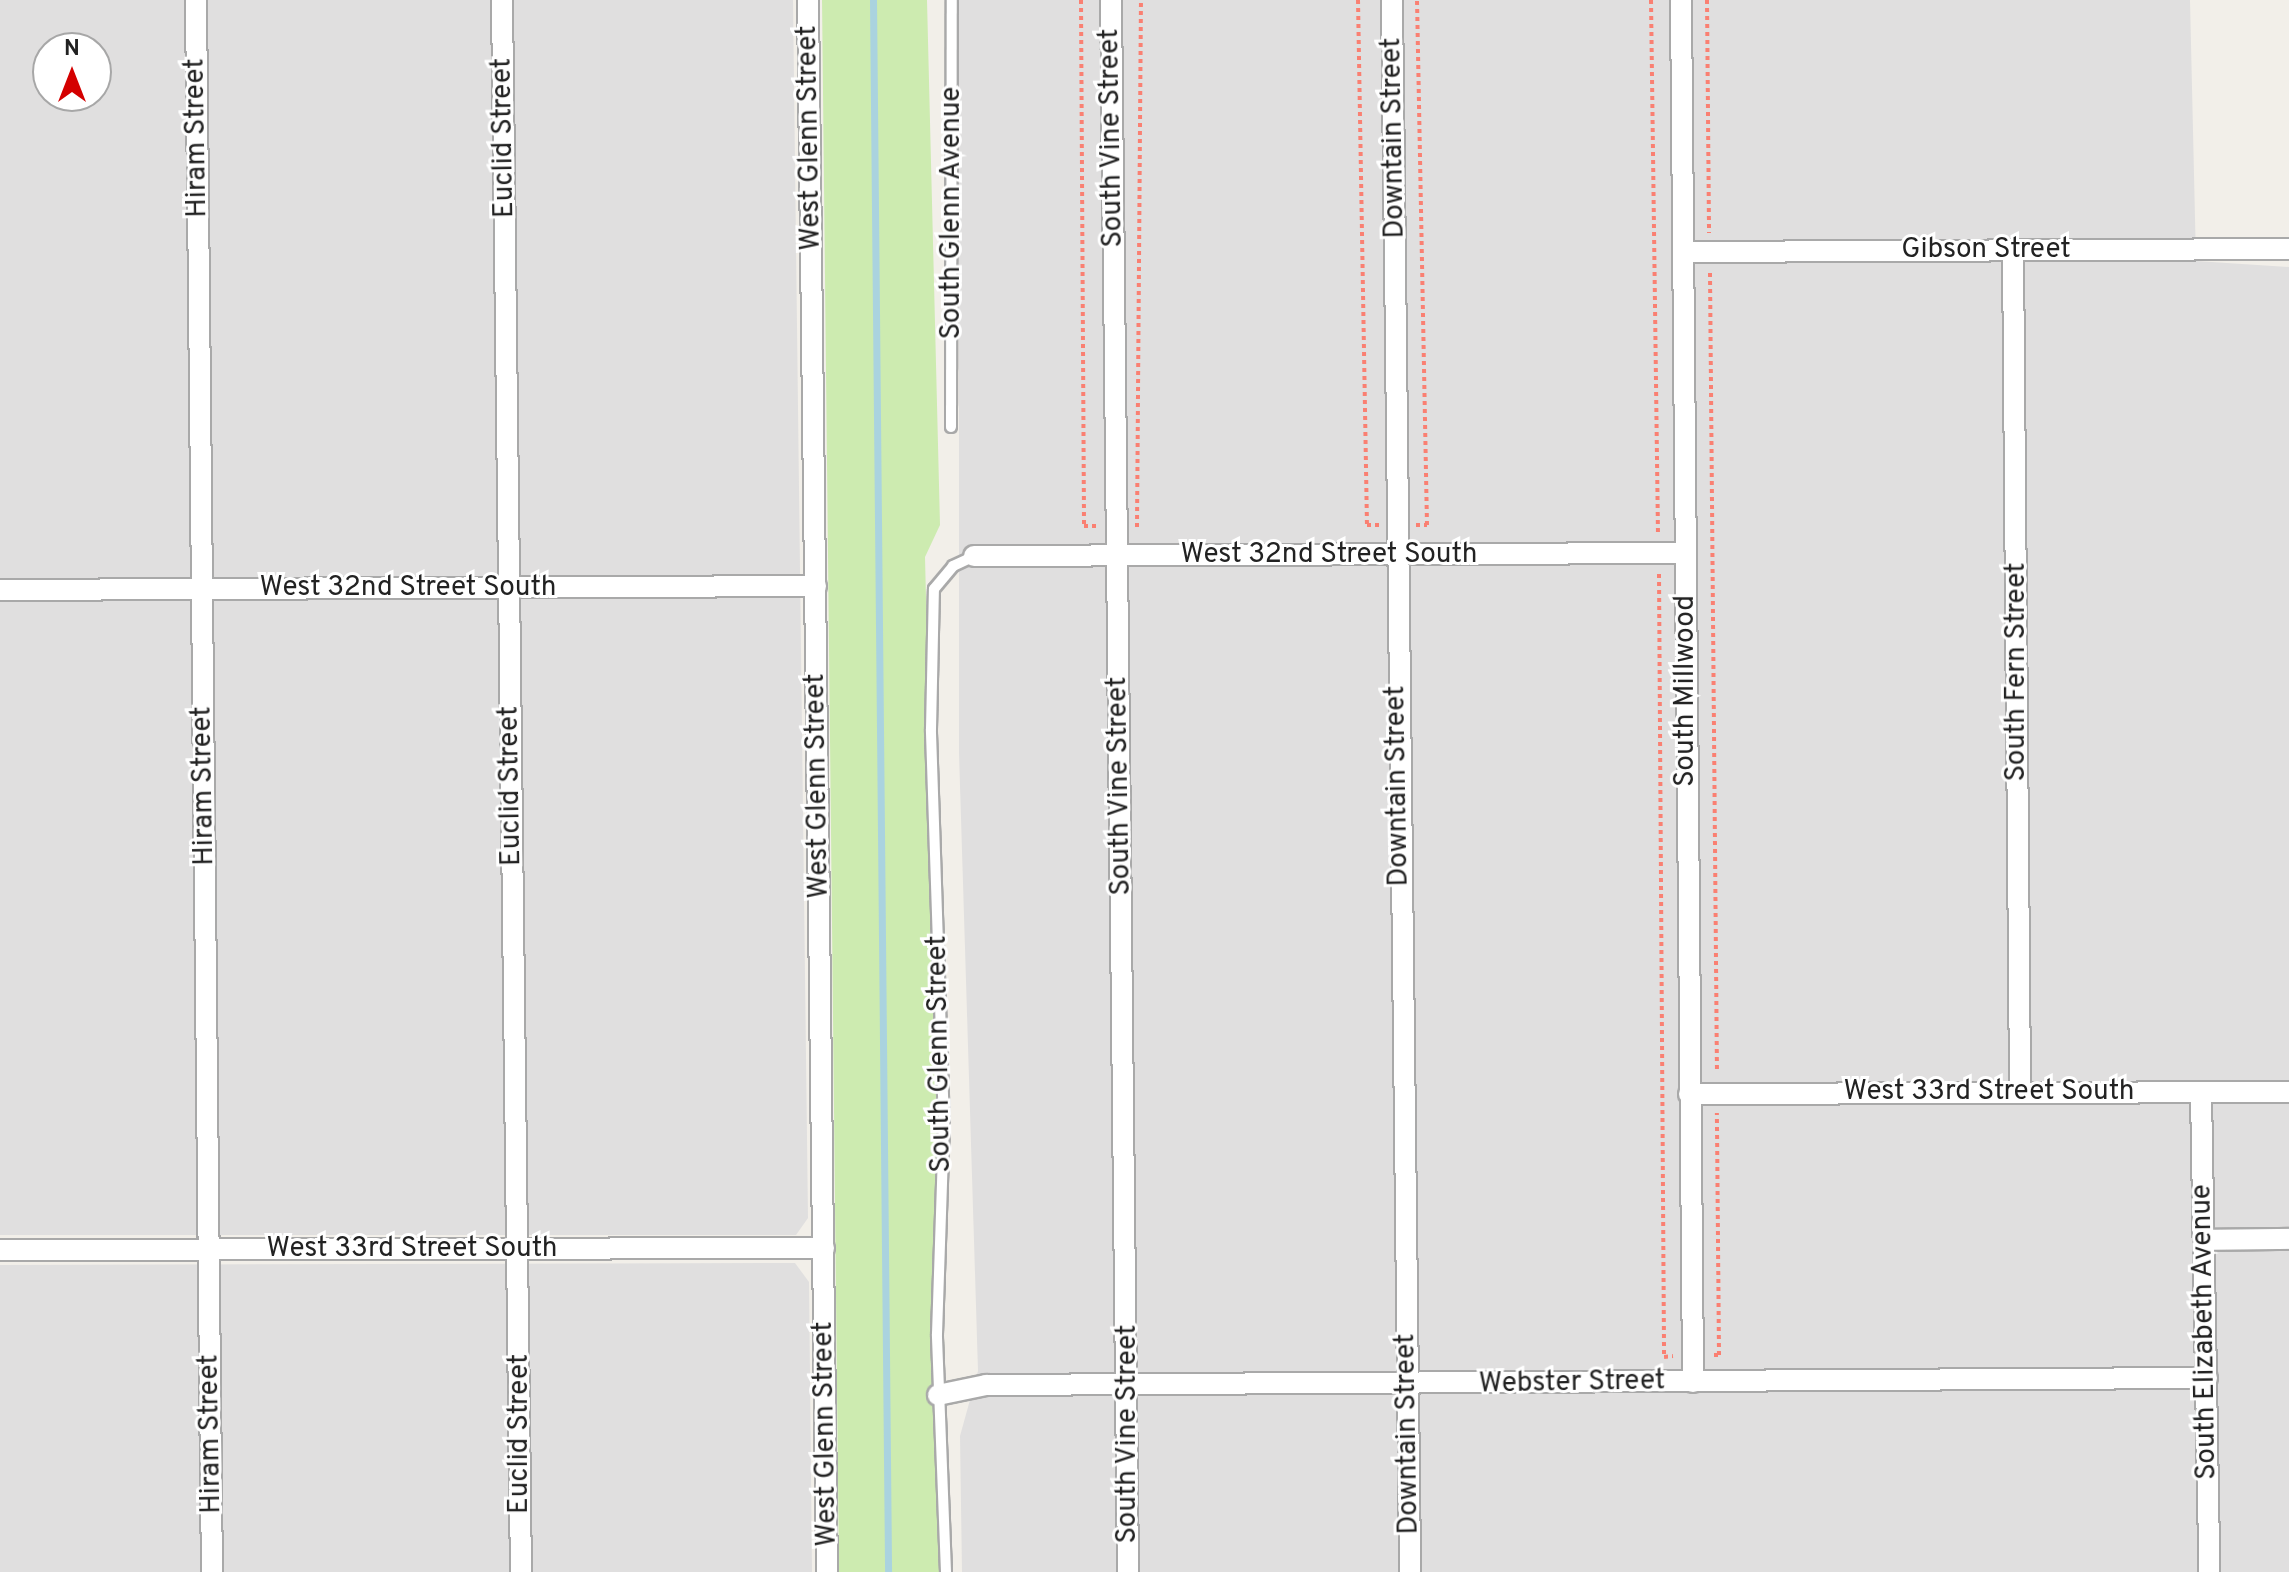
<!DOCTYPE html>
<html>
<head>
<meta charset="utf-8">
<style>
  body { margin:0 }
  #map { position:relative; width:2289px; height:1572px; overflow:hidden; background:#f2efe9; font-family:Overpass,sans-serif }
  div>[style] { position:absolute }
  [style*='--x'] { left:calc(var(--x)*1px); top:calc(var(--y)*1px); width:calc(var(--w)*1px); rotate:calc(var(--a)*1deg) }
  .residential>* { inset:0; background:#e0dfdf }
  .grass>* { inset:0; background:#cdebb0 }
  .stream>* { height:7px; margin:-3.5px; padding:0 3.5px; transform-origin:3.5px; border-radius:3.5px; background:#aad3df }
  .path>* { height:4px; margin-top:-2px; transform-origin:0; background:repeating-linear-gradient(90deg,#fa8072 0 4px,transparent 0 8px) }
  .roads { filter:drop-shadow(2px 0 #a9a9a9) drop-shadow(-2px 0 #a9a9a9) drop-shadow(0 2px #a9a9a9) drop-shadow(0 -2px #a9a9a9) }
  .service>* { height:10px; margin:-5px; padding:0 5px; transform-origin:5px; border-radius:5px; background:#fff }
  .minor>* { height:20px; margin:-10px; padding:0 10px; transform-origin:10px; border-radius:10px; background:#fff }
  span { translate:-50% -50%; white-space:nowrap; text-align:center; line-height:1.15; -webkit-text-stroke:6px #fff; paint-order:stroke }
  .street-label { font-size:28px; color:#222 }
  .north { position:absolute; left:32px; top:32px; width:80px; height:80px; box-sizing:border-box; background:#fff; border:2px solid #a7a7a7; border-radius:50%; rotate:0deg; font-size:22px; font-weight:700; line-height:32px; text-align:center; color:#222 }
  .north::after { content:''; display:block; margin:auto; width:28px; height:36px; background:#d40000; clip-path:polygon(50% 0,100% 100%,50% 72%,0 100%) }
</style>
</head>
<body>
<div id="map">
  <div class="residential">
    <i style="clip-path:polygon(evenodd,0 0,793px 0,808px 1218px,796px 1235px,0 1235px,0 0,48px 48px,96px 48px,96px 96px,48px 96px,48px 48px)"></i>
    <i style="clip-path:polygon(959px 0,2190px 0,2196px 261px,2289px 267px,2289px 1572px,962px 1572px,960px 1436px,978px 1371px,959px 753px)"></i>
    <i style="clip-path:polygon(795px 1263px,809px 1282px,812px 1572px,0 1572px,0 1265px)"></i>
  </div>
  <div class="grass">
    <i style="clip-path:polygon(822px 0,927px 0,940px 525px,925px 557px,945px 1379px,939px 1424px,940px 1572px,839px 1572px)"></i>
  </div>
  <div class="stream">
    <i style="--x:873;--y:0;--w:1572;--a:89.45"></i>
  </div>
  <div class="path">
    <i style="--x:1081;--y:0;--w:526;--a:89.67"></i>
    <i style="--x:1084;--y:526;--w:12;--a:0"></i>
    <i style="--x:1358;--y:0;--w:525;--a:89.02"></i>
    <i style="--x:1367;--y:525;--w:13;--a:0"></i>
    <i style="--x:1651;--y:0;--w:534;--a:89.25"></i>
    <i style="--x:1707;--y:0;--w:233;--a:89.5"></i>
    <i style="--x:1710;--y:273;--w:799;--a:89.5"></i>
    <i style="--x:1416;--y:525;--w:11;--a:0"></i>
    <i style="--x:1427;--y:525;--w:525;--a:-91.09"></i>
    <i style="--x:1137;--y:527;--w:527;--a:-89.57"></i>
    <i style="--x:1659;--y:574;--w:783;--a:89.63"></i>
    <i style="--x:1664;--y:1357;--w:9;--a:-6"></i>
    <i style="--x:1714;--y:1355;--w:5;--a:0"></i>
    <i style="--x:1719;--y:1355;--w:242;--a:-90.5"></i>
  </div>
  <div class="roads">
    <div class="service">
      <i style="--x:951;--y:427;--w:427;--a:-89.9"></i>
      <i style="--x:946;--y:1572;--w:238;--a:-92.2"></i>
      <i style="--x:937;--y:1334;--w:209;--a:-88.1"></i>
      <i style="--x:944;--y:1125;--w:396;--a:-91.9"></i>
      <i style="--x:931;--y:729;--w:140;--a:-88.8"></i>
      <i style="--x:934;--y:589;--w:30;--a:-50"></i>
      <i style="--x:953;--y:566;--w:23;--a:-25"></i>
    </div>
    <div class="minor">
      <i style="--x:196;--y:0;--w:1572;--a:89.42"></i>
      <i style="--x:502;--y:0;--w:1572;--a:89.31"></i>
      <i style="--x:808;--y:0;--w:1572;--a:89.31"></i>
      <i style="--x:1111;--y:0;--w:1572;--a:89.38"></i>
      <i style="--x:1392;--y:0;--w:1572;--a:89.34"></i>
      <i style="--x:1681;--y:0;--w:1382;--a:89.5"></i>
      <i style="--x:2013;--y:250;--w:843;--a:89.52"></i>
      <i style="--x:1683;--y:252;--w:606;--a:-0.28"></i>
      <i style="--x:974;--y:556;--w:711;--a:-0.24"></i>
      <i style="--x:0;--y:590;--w:816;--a:-0.28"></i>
      <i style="--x:2201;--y:1092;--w:480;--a:89"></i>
      <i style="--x:1689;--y:1094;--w:600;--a:-0.19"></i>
      <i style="--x:2204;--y:1240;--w:85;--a:-0.7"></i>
      <i style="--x:0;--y:1250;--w:824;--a:-0.14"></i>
      <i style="--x:938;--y:1395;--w:49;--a:-11.8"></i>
      <i style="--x:986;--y:1385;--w:1221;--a:-0.33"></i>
    </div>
  </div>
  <div class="street-label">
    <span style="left:197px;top:138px;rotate:-91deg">Hiram Street</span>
    <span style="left:504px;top:138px;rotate:-91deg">Euclid Street</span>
    <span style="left:810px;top:138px;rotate:-91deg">West Glenn Street</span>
    <span style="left:1112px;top:138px;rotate:-91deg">South Vine Street</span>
    <span style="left:1394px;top:138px;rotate:-91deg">Downtain Street</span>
    <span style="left:952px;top:213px;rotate:-90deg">South Glenn Avenue</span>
    <span style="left:1986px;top:250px">Gibson Street</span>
    <span style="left:1329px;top:555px">West 32nd Street South</span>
    <span style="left:408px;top:588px">West 32nd Street South</span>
    <span style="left:2017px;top:672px;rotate:-90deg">South Fern Street</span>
    <span style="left:1686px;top:691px;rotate:-90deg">South Millwood</span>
    <span style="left:204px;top:786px;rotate:-91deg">Hiram Street</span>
    <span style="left:511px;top:786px;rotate:-91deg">Euclid Street</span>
    <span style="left:818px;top:786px;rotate:-91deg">West Glenn Street</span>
    <span style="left:1120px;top:786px;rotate:-91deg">South Vine Street</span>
    <span style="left:1398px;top:786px;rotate:-91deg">Downtain Street</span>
    <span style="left:940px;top:1054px;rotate:-91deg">South Glenn Street</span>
    <span style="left:1989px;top:1092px">West 33rd Street South</span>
    <span style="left:412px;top:1249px">West 33rd Street South</span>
    <span style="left:2205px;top:1332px;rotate:-91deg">South Elizabeth Avenue</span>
    <span style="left:1572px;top:1383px;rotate:-1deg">Webster Street</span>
    <span style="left:211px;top:1434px;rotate:-91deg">Hiram Street</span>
    <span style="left:520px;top:1434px;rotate:-90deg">Euclid Street</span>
    <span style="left:826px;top:1434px;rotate:-91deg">West Glenn Street</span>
    <span style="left:1128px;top:1434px;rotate:-90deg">South Vine Street</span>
    <span style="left:1408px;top:1434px;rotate:-91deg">Downtain Street</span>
  </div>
  <div class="north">N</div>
</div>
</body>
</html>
